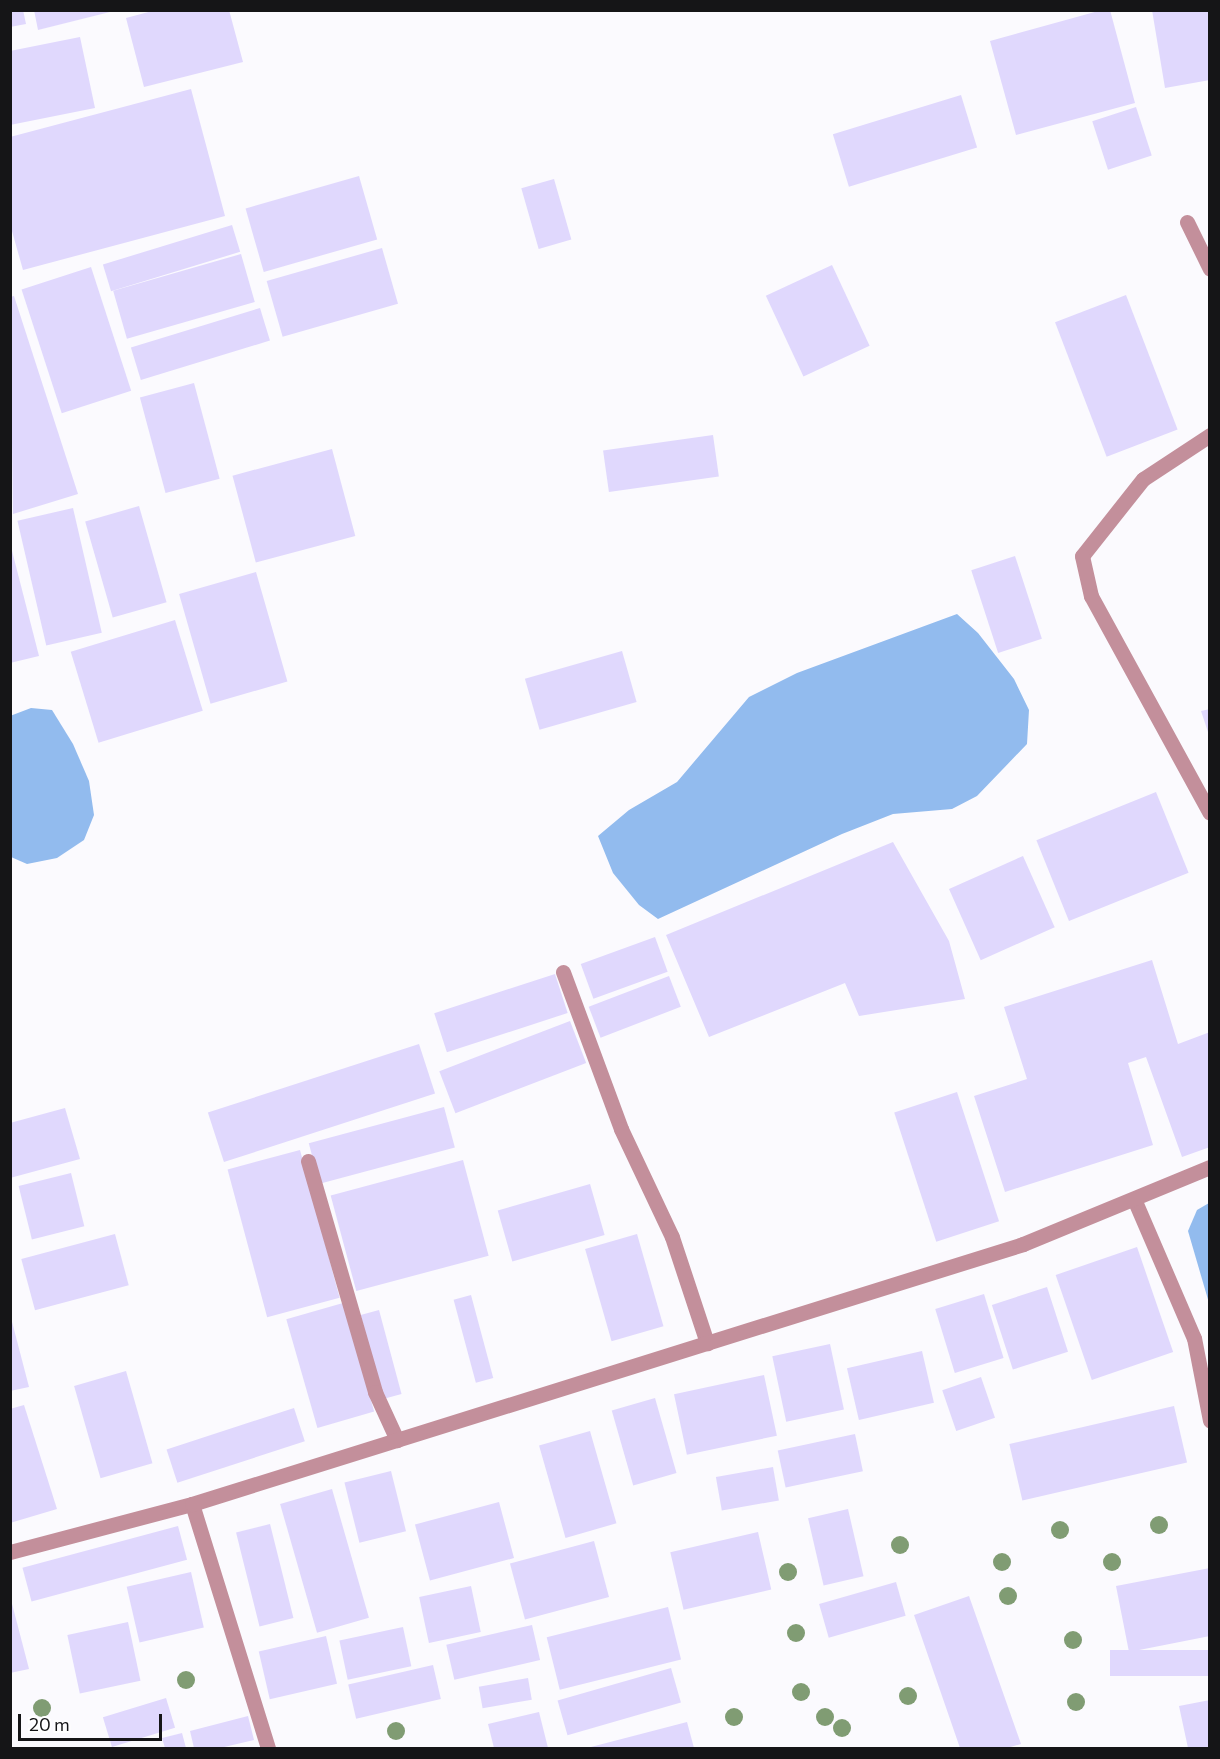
<!DOCTYPE html>
<html>
<head>
<meta charset="utf-8">
<style>
  body { margin:0 }
  #map { position:relative; width:1220px; height:1759px; overflow:hidden; background:#fbfafe; font-family:Commissioner,sans-serif }
  div>[style] { position:absolute }
  [style*='--x'] { left:calc(var(--x)*1px); top:calc(var(--y)*1px); width:calc(var(--w)*1px); rotate:calc(var(--a)*1deg) }
  .water>* { inset:0; background:#92bbee }
  .building>* { inset:0; background:#e0d8fd; transform-origin:0 0 }
  .minor>* { height:15px; margin:-7.5px; padding:0 7.5px; transform-origin:7.5px; border-radius:7.5px; background:#c38f9b }
  .trees>* { width:18px; height:18px; margin:-9px; border-radius:50%; background:#809c73 }
  span { translate:-50% -50%; white-space:nowrap; text-align:center; line-height:1.15; -webkit-text-stroke:4.5px #fff; paint-order:stroke }
  .frame { position:absolute; inset:0; border:12px solid #151517; pointer-events:none }
  .scale { position:absolute; left:18px; top:1714px; width:144px; height:27px; box-sizing:border-box; border:3px solid #151517; border-top:0; padding-left:8px; font-size:18px; line-height:21px; white-space:nowrap; color:#151517; -webkit-text-stroke:4px #fff; paint-order:stroke }
</style>
</head>
<body>
<div id="map">
  <div class="water">
    <i style="clip-path:polygon(957px 614px,978px 633px,1014px 679px,1029px 710px,1027px 744px,977px 796px,952px 809px,893px 814px,842px 834px,658px 919px,639px 905px,613px 873px,598px 836px,629px 810px,677px 782px,749px 697px,797px 673px)"></i>
    <i style="clip-path:polygon(31px 708px,52px 710px,73px 744px,89px 781px,94px 815px,84px 840px,57px 858px,27px 864px,11px 857px,10px 716px)"></i>
    <i style="clip-path:polygon(1209px 1203px,1209px 1303px,1188px 1231px,1197px 1210px)"></i>
  </div>
  <div class="building">
    <i style="clip-path:polygon(10px 10px,23px 10px,26px 24px,10px 27px)"></i>
    <i style="clip-path:polygon(34px 10px,114px 10px,114px 11px,38px 30px)"></i>
    <i style="clip-path:polygon(156px 10px,229px 10px,243px 62px,144px 87px,126px 18px)"></i>
    <i style="clip-path:polygon(1102px 10px,1110px 10px,1135px 103px,1016px 135px,990px 41px)"></i>
    <i style="clip-path:polygon(1152px 10px,1210px 10px,1210px 80px,1165px 88px)"></i>
    <i style="clip-path:polygon(80px 37px,95px 108px,10px 125px,10px 51px)"></i>
    <i style="clip-path:polygon(191px 89px,225px 216px,23px 270px,10px 224px,10px 137px)"></i>
    <i style="left:961px;top:95px;width:55px;height:134px;rotate:73deg"></i>
    <i style="left:1136px;top:107px;width:51px;height:46px;rotate:72deg"></i>
    <i style="left:359px;top:176px;width:66px;height:118px;rotate:74deg"></i>
    <i style="left:554px;top:179px;width:63px;height:34px;rotate:74deg"></i>
    <i style="left:232px;top:225px;width:28px;height:135px;rotate:73deg"></i>
    <i style="left:382px;top:248px;width:58px;height:120px;rotate:74deg"></i>
    <i style="left:241px;top:254px;width:50px;height:133px;rotate:74deg"></i>
    <i style="left:832px;top:265px;width:89px;height:73px;rotate:65deg"></i>
    <i style="left:91px;top:267px;width:130px;height:73px;rotate:72deg"></i>
    <i style="left:1126px;top:295px;width:144px;height:76px;rotate:69deg"></i>
    <i style="clip-path:polygon(14px 296px,78px 494px,13px 514px,10px 297px)"></i>
    <i style="left:260px;top:308px;width:34px;height:135px;rotate:73deg"></i>
    <i style="left:194px;top:383px;width:99px;height:56px;rotate:75deg"></i>
    <i style="left:713px;top:435px;width:42px;height:111px;rotate:82deg"></i>
    <i style="left:332px;top:449px;width:90px;height:103px;rotate:75deg"></i>
    <i style="left:139px;top:506px;width:100px;height:56px;rotate:74deg"></i>
    <i style="left:73px;top:508px;width:128px;height:57px;rotate:77deg"></i>
    <i style="clip-path:polygon(10px 543px,39px 656px,10px 663px)"></i>
    <i style="left:1015px;top:556px;width:87px;height:46px;rotate:72deg"></i>
    <i style="left:256px;top:572px;width:114px;height:80px;rotate:74deg"></i>
    <i style="left:175px;top:620px;width:95px;height:109px;rotate:73deg"></i>
    <i style="left:622px;top:651px;width:53px;height:101px;rotate:74deg"></i>
    <i style="clip-path:polygon(1210px 709px,1210px 735px,1209px 735px,1201px 711px)"></i>
    <i style="left:1156px;top:792px;width:87px;height:129px;rotate:68deg"></i>
    <i style="clip-path:polygon(893px 842px,949px 941px,965px 999px,859px 1016px,845px 983px,709px 1037px,666px 935px)"></i>
    <i style="left:1023px;top:856px;width:78px;height:81px;rotate:66deg"></i>
    <i style="left:655px;top:937px;width:37px;height:79px;rotate:70deg"></i>
    <i style="clip-path:polygon(1152px 960px,1178px 1044px,1210px 1032px,1210px 1147px,1182px 1157px,1146px 1057px,1128px 1063px,1153px 1145px,1005px 1192px,974px 1096px,1027px 1079px,1004px 1007px)"></i>
    <i style="left:555px;top:974px;width:41px;height:127px;rotate:72deg"></i>
    <i style="left:669px;top:976px;width:33px;height:86px;rotate:69deg"></i>
    <i style="left:570px;top:1021px;width:45px;height:140px;rotate:69deg"></i>
    <i style="left:419px;top:1044px;width:52px;height:222px;rotate:72deg"></i>
    <i style="left:957px;top:1092px;width:136px;height:66px;rotate:72deg"></i>
    <i style="left:444px;top:1107px;width:42px;height:140px;rotate:75deg"></i>
    <i style="clip-path:polygon(65px 1108px,80px 1159px,10px 1178px,10px 1123px)"></i>
    <i style="left:300px;top:1150px;width:153px;height:75px;rotate:75deg"></i>
    <i style="left:463px;top:1160px;width:99px;height:137px;rotate:75deg"></i>
    <i style="left:71px;top:1173px;width:55px;height:54px;rotate:76deg"></i>
    <i style="left:590px;top:1184px;width:53px;height:96px;rotate:74deg"></i>
    <i style="left:115px;top:1234px;width:53px;height:97px;rotate:75deg"></i>
    <i style="left:637px;top:1234px;width:96px;height:54px;rotate:74deg"></i>
    <i style="left:1137px;top:1247px;width:111px;height:86px;rotate:71deg"></i>
    <i style="left:1047px;top:1287px;width:68px;height:58px;rotate:72deg"></i>
    <i style="left:984px;top:1294px;width:67px;height:51px;rotate:73deg"></i>
    <i style="left:471px;top:1295px;width:86px;height:18px;rotate:75deg"></i>
    <i style="left:343px;top:1303px;width:113px;height:59px;rotate:74deg"></i>
    <i style="left:379px;top:1310px;width:87px;height:19px;rotate:75deg"></i>
    <i style="clip-path:polygon(10px 1314px,29px 1387px,10px 1391px)"></i>
    <i style="left:830px;top:1344px;width:67px;height:59px;rotate:78deg"></i>
    <i style="left:922px;top:1351px;width:53px;height:77px;rotate:77deg"></i>
    <i style="left:126px;top:1371px;width:96px;height:54px;rotate:74deg"></i>
    <i style="left:764px;top:1375px;width:62px;height:92px;rotate:78deg"></i>
    <i style="left:981px;top:1377px;width:43px;height:41px;rotate:71deg"></i>
    <i style="left:655px;top:1398px;width:78px;height:45px;rotate:74deg"></i>
    <i style="clip-path:polygon(24px 1405px,57px 1509px,10px 1523px,10px 1409px)"></i>
    <i style="left:1174px;top:1406px;width:58px;height:169px;rotate:77deg"></i>
    <i style="left:294px;top:1408px;width:35px;height:134px;rotate:72deg"></i>
    <i style="left:590px;top:1431px;width:96px;height:53px;rotate:74deg"></i>
    <i style="left:855px;top:1434px;width:38px;height:79px;rotate:78deg"></i>
    <i style="left:773px;top:1467px;width:34px;height:58px;rotate:80deg"></i>
    <i style="left:391px;top:1471px;width:62px;height:48px;rotate:76deg"></i>
    <i style="left:332px;top:1489px;width:134px;height:54px;rotate:74deg"></i>
    <i style="left:499px;top:1502px;width:58px;height:87px;rotate:75deg"></i>
    <i style="left:848px;top:1509px;width:69px;height:41px;rotate:77deg"></i>
    <i style="left:270px;top:1524px;width:97px;height:35px;rotate:76deg"></i>
    <i style="left:178px;top:1526px;width:35px;height:161px;rotate:75deg"></i>
    <i style="left:758px;top:1532px;width:59px;height:90px;rotate:77deg"></i>
    <i style="left:594px;top:1541px;width:58px;height:87px;rotate:75deg"></i>
    <i style="clip-path:polygon(1210px 1568px,1210px 1636px,1129px 1652px,1116px 1586px)"></i>
    <i style="left:191px;top:1572px;width:57px;height:66px;rotate:77deg"></i>
    <i style="left:896px;top:1582px;width:35px;height:80px;rotate:74deg"></i>
    <i style="left:471px;top:1586px;width:47px;height:53px;rotate:78deg"></i>
    <i style="clip-path:polygon(10px 1596px,29px 1669px,10px 1673px)"></i>
    <i style="clip-path:polygon(969px 1596px,1021px 1744px,1007px 1748px,960px 1748px,914px 1615px)"></i>
    <i style="left:668px;top:1607px;width:54px;height:125px;rotate:76deg"></i>
    <i style="left:128px;top:1622px;width:60px;height:62px;rotate:78deg"></i>
    <i style="left:532px;top:1625px;width:36px;height:88px;rotate:77deg"></i>
    <i style="left:403px;top:1627px;width:40px;height:65px;rotate:78deg"></i>
    <i style="left:326px;top:1636px;width:49px;height:69px;rotate:77deg"></i>
    <i style="left:1210px;top:1650px;width:26px;height:100px;rotate:90deg"></i>
    <i style="left:433px;top:1665px;width:35px;height:87px;rotate:77deg"></i>
    <i style="left:671px;top:1668px;width:36px;height:118px;rotate:74deg"></i>
    <i style="left:528px;top:1678px;width:22px;height:50px;rotate:80deg"></i>
    <i style="left:166px;top:1698px;width:31px;height:66px;rotate:73deg"></i>
    <i style="clip-path:polygon(1210px 1700px,1210px 1748px,1188px 1748px,1179px 1706px)"></i>
    <i style="clip-path:polygon(539px 1712px,548px 1748px,494px 1748px,488px 1724px)"></i>
    <i style="clip-path:polygon(248px 1716px,254px 1740px,220px 1748px,194px 1748px,190px 1731px)"></i>
    <i style="clip-path:polygon(687px 1722px,694px 1748px,587px 1748px)"></i>
    <i style="clip-path:polygon(182px 1733px,186px 1748px,165px 1748px,162px 1738px)"></i>
  </div>
  <div class="minor">
    <i style="--x:1187;--y:222;--w:52;--a:63.9"></i>
    <i style="--x:1210;--y:435;--w:80;--a:146.7"></i>
    <i style="--x:1143;--y:479;--w:98;--a:128.4"></i>
    <i style="--x:1082;--y:556;--w:41;--a:77.3"></i>
    <i style="--x:1091;--y:596;--w:247;--a:61.3"></i>
    <i style="--x:563;--y:972;--w:167;--a:69.7"></i>
    <i style="--x:621;--y:1129;--w:119;--a:64.7"></i>
    <i style="--x:672;--y:1237;--w:112;--a:71.7"></i>
    <i style="--x:308;--y:1161;--w:241;--a:73.8"></i>
    <i style="--x:375;--y:1392;--w:53;--a:65.4"></i>
    <i style="--x:1134;--y:1199;--w:151;--a:66.7"></i>
    <i style="--x:1194;--y:1338;--w:84;--a:79"></i>
    <i style="--x:192;--y:1504;--w:256;--a:72.7"></i>
    <i style="--x:10;--y:1552;--w:188;--a:-14.8"></i>
    <i style="--x:192;--y:1504;--w:871;--a:-17.37"></i>
    <i style="--x:1023;--y:1244;--w:202;--a:-22.4"></i>
  </div>
  <div class="trees">
    <i style="left:1159px;top:1525px"></i>
    <i style="left:1060px;top:1530px"></i>
    <i style="left:900px;top:1545px"></i>
    <i style="left:1002px;top:1562px"></i>
    <i style="left:1112px;top:1562px"></i>
    <i style="left:788px;top:1572px"></i>
    <i style="left:1008px;top:1596px"></i>
    <i style="left:796px;top:1633px"></i>
    <i style="left:1073px;top:1640px"></i>
    <i style="left:186px;top:1680px"></i>
    <i style="left:801px;top:1692px"></i>
    <i style="left:908px;top:1696px"></i>
    <i style="left:1076px;top:1702px"></i>
    <i style="left:42px;top:1708px"></i>
    <i style="left:734px;top:1717px"></i>
    <i style="left:825px;top:1717px"></i>
    <i style="left:842px;top:1728px"></i>
    <i style="left:396px;top:1731px"></i>
  </div>
  <div class="frame"></div>
  <div class="scale">20 m</div>
</div>
</body>
</html>
